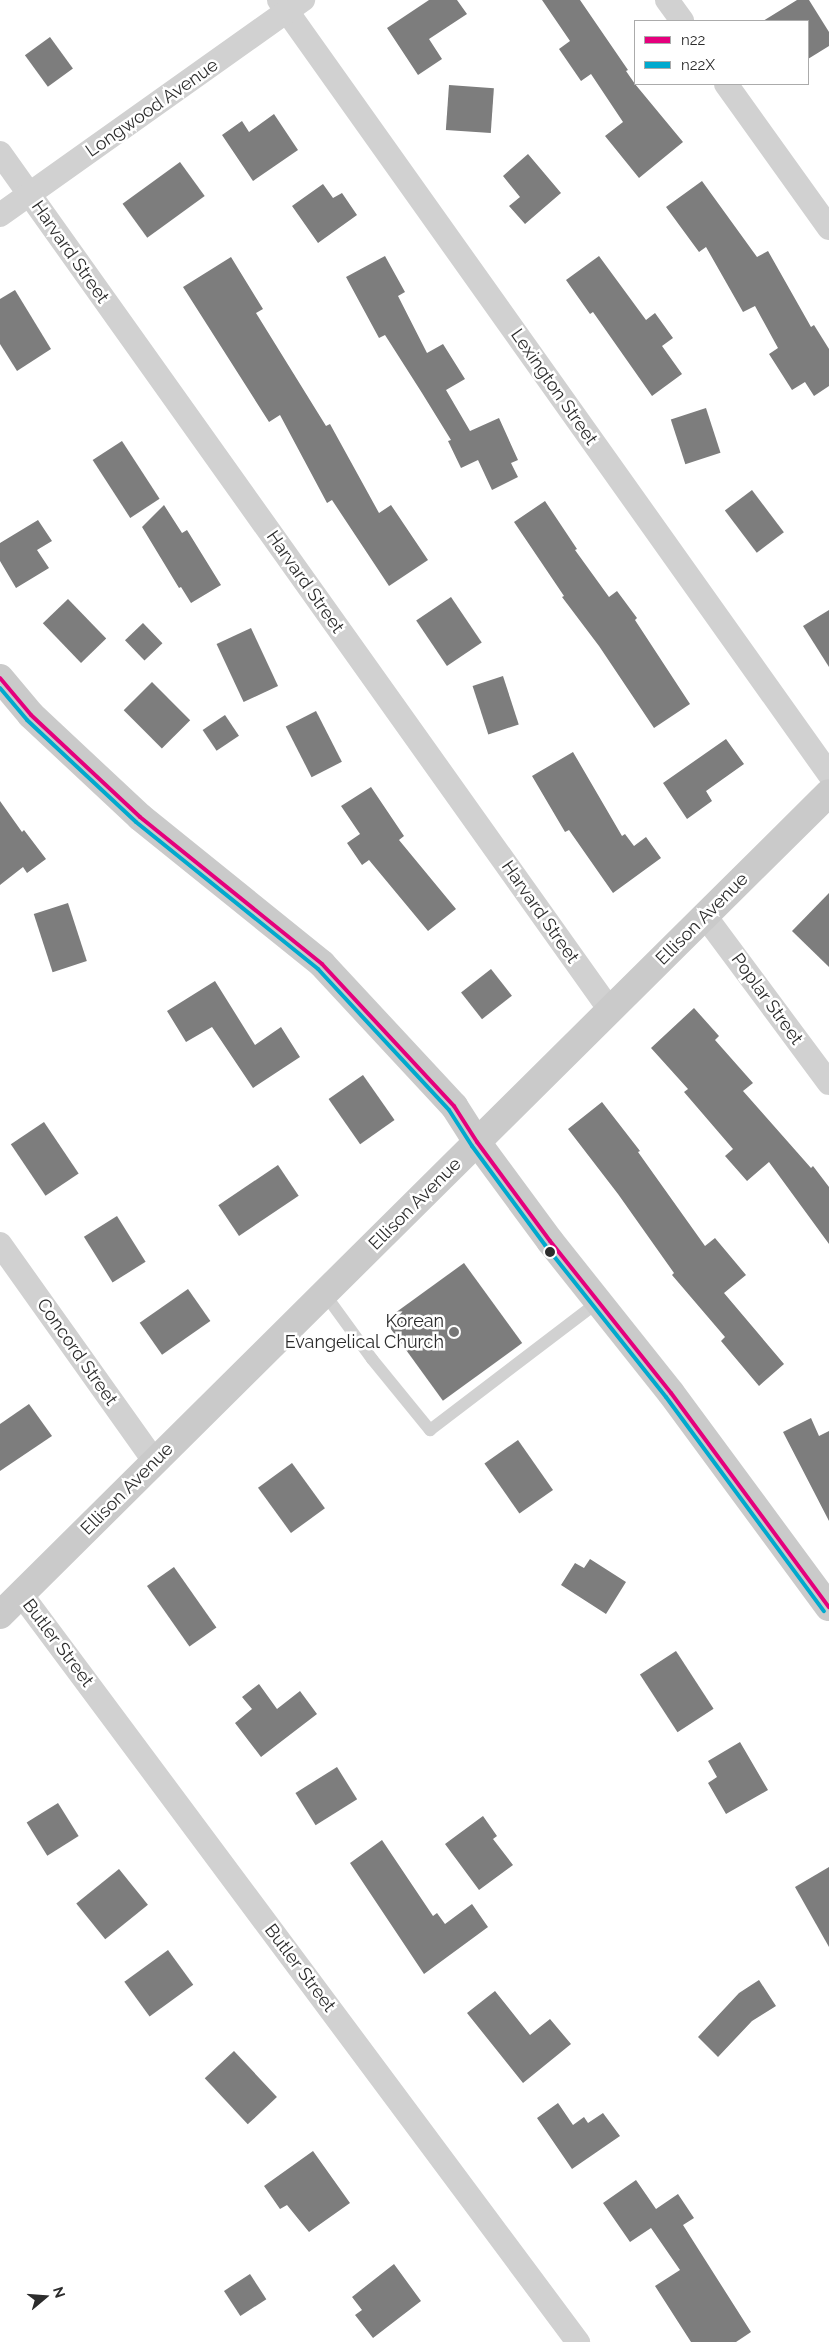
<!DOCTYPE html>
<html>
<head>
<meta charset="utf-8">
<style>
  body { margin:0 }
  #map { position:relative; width:829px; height:2342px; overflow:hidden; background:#fff; font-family:Raleway,sans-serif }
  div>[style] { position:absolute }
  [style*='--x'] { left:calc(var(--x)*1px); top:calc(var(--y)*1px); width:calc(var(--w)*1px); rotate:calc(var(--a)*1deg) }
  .building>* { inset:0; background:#7d7d7d; transform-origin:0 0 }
  .lane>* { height:12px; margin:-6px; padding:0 6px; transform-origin:6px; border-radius:6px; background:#d1d1d1 }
  .street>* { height:24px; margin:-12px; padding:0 12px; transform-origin:12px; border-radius:12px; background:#d1d1d1 }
  .secondary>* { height:28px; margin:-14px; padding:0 14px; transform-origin:14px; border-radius:14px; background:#cacaca }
  .bus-1>* { height:4px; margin:-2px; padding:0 2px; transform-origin:2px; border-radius:2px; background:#e5007d }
  .bus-2>* { height:4px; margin:-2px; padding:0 2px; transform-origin:2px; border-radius:2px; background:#00a9ce }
  .dots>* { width:14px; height:14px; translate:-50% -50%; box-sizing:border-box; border:2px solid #fff; border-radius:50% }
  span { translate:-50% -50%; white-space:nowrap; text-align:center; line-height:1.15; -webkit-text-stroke:5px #fff; paint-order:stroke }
  .street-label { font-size:18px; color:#2c2c2c }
  .poi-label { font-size:18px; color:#2c2c2c }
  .right { translate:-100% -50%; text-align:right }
  .legend { position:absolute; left:634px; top:20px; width:175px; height:65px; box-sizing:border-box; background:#fff; border:1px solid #ababab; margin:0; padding:6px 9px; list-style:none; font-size:15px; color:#2c2c2c }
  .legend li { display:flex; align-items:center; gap:10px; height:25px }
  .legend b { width:25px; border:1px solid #ababab }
  .north { position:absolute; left:20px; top:2272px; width:50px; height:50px; -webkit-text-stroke:4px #fff; paint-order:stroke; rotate:72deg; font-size:14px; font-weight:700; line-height:20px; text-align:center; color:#2c2c2c }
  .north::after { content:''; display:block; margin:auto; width:18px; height:22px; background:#2c2c2c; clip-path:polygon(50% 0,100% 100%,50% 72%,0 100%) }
</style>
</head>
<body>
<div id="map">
  <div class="building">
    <i style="clip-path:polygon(429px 0,457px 0,467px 14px,429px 39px,442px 59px,418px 75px,387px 28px)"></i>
    <i style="clip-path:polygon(542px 0,580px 0,628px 70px,626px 71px,635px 84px,683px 142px,639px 178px,605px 136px,623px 122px,591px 74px,581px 81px,559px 49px,570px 41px)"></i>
    <i style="clip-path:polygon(797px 0,809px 0,829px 32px,829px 46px,808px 59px,808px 21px,763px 21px)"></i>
    <i style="left:50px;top:37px;width:39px;height:31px;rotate:54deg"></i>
    <i style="left:449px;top:85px;width:45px;height:45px;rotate:4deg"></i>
    <i style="clip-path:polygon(274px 114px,298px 150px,253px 181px,222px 135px,242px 121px,249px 132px)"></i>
    <i style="clip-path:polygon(528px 154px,561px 193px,525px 224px,509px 206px,520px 197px,503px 176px)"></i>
    <i style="left:180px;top:162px;width:42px;height:71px;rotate:54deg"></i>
    <i style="clip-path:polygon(702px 181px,757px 257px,768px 251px,811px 327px,814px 325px,829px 349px,829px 386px,814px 396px,805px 382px,792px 390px,769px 354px,778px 348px,755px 306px,743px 312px,706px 247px,699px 252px,666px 207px)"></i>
    <i style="clip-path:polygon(323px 184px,333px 198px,342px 193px,357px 215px,318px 243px,292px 206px)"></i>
    <i style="clip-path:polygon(385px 256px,405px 292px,398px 296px,427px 353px,443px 344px,465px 379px,446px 390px,470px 431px,499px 418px,518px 460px,511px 463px,518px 477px,492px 490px,478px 460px,461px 468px,448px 441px,451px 440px,422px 393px,385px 335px,379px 338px,346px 277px)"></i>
    <i style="clip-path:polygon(599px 256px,646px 320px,655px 313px,673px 338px,662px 346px,682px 374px,652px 396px,593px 312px,590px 314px,566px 280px)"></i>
    <i style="clip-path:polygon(231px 257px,263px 309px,256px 313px,326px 426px,330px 424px,379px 513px,391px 505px,428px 560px,389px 586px,332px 500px,327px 503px,280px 415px,269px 422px,183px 287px)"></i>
    <i style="clip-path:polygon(15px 290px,51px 349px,17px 371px,0 344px,0 299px)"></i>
    <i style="left:706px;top:408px;width:47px;height:37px;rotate:72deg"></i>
    <i style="left:122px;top:441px;width:69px;height:35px;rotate:57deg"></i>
    <i style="left:752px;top:490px;width:53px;height:34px;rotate:53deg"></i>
    <i style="clip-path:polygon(545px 501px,577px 549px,575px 550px,609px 597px,617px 591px,637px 618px,635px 620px,690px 704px,654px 728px,599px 646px,562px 597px,564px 596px,514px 522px)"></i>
    <i style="clip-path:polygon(164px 505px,182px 533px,187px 530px,221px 585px,191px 603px,181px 587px,179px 588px,142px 527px)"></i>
    <i style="clip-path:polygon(38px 520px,52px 541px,37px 550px,49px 568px,16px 588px,0 561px,0 543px)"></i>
    <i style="left:451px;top:597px;width:55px;height:42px;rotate:56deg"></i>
    <i style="left:68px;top:599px;width:55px;height:35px;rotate:46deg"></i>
    <i style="clip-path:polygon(829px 610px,829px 667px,803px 626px)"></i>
    <i style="left:143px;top:623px;width:28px;height:25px;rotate:46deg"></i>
    <i style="left:251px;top:628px;width:64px;height:38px;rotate:65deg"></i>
    <i style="left:503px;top:676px;width:51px;height:32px;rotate:72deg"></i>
    <i style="left:152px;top:682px;width:54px;height:40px;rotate:45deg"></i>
    <i style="left:316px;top:711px;width:57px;height:34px;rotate:63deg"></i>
    <i style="left:225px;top:715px;width:25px;height:27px;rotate:56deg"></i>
    <i style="clip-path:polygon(726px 739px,744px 764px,706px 791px,712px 801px,687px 819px,663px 783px)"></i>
    <i style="clip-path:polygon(573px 752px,622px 836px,625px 834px,634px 846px,646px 837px,661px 858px,613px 893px,569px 830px,565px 832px,532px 776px)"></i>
    <i style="clip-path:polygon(371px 787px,404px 836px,399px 840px,456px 909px,428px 931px,369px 860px,362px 865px,347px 843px,360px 834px,341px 806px)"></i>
    <i style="clip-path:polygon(0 801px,22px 832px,24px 830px,46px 859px,27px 873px,23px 867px,0 885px)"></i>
    <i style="clip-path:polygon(829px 893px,829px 967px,792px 931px)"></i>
    <i style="left:68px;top:903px;width:61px;height:36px;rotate:72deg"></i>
    <i style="left:491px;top:969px;width:34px;height:38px;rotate:52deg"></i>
    <i style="clip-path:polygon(215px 981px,255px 1045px,281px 1027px,300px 1057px,253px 1088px,212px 1027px,186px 1042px,167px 1011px)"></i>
    <i style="clip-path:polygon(694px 1008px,719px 1036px,715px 1040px,753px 1083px,743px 1091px,811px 1168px,813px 1166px,829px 1187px,829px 1244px,769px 1162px,747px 1181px,725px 1156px,733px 1149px,684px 1092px,688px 1089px,651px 1048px)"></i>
    <i style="left:363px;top:1075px;width:55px;height:42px;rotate:55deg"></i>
    <i style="clip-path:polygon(602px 1102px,640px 1151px,638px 1152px,705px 1246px,715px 1238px,746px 1275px,724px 1293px,784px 1364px,759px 1386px,721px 1341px,725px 1337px,672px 1275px,674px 1273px,618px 1194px,568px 1129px)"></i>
    <i style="left:44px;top:1122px;width:62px;height:40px;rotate:56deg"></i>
    <i style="left:278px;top:1165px;width:37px;height:72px;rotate:56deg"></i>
    <i style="left:117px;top:1216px;width:54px;height:39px;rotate:58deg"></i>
    <i style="left:464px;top:1263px;width:99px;height:98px;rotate:54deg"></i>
    <i style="left:188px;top:1289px;width:39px;height:59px;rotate:55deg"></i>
    <i style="clip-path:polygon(29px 1404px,52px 1436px,0 1471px,0 1424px)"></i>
    <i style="clip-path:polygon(811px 1418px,819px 1436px,829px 1431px,829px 1521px,783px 1432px)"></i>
    <i style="left:518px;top:1440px;width:61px;height:41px;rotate:55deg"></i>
    <i style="left:292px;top:1463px;width:56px;height:42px;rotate:54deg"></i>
    <i style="clip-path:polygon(590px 1559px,626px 1582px,606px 1614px,561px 1585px,575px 1563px,584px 1568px)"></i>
    <i style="left:174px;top:1567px;width:74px;height:33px;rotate:55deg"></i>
    <i style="left:676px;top:1651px;width:69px;height:43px;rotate:57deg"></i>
    <i style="clip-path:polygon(259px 1684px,277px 1709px,300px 1691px,317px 1714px,261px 1757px,235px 1723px,252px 1709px,242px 1697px)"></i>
    <i style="clip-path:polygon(740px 1742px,768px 1790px,726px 1814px,708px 1783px,717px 1777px,708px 1761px)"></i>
    <i style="left:337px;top:1767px;width:38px;height:49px;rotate:58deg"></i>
    <i style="left:58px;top:1803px;width:39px;height:37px;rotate:58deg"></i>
    <i style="clip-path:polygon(483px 1816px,497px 1836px,493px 1839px,513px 1865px,479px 1890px,445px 1844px)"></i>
    <i style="clip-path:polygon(382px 1840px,433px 1916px,437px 1913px,445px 1924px,472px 1904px,488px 1927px,424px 1974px,350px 1863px)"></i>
    <i style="clip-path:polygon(829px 1867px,829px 1947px,795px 1887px)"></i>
    <i style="left:119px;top:1869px;width:46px;height:55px;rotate:51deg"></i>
    <i style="left:168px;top:1950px;width:43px;height:54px;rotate:54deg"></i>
    <i style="clip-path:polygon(759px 1980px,776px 2006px,752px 2021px,718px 2057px,698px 2037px,739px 1993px)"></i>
    <i style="clip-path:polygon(495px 1991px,530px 2035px,550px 2019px,571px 2044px,523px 2083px,467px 2013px)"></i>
    <i style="left:234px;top:2051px;width:63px;height:40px;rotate:47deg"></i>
    <i style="clip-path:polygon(558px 2103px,573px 2125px,584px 2117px,588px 2123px,603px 2113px,620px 2136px,572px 2169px,537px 2118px)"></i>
    <i style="clip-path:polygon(313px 2151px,350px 2203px,309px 2232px,287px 2205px,280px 2209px,264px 2186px)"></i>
    <i style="clip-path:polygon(636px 2180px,656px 2209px,678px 2194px,694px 2218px,683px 2225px,751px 2332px,736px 2342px,691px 2342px,655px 2286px,680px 2270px,651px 2228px,630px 2242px,603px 2203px)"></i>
    <i style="clip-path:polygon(394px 2264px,421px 2301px,373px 2338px,355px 2315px,362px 2310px,352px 2297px)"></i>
    <i style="left:250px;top:2274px;width:30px;height:31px;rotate:57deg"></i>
  </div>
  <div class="lane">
    <i style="--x:324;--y:1293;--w:82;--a:54"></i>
    <i style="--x:372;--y:1359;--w:92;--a:50.8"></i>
    <i style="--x:430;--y:1430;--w:211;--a:-37.3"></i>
  </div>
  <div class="street">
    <i style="--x:279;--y:0;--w:950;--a:54.6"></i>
    <i style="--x:667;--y:0;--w:26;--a:54"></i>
    <i style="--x:726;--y:84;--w:177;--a:54.4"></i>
    <i style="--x:0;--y:153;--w:1052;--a:54.56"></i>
    <i style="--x:0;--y:215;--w:372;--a:-35.4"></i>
    <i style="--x:705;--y:916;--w:208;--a:53.4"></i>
    <i style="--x:0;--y:1244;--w:266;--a:54.6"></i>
    <i style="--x:21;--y:1594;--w:933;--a:53.33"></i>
  </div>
  <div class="secondary">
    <i style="--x:0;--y:678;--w:48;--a:50"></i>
    <i style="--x:31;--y:715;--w:149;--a:43.1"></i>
    <i style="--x:140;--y:817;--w:234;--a:38.9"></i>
    <i style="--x:322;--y:964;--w:194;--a:47.1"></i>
    <i style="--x:454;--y:1106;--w:43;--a:57.4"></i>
    <i style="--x:477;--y:1142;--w:123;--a:53.6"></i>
    <i style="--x:550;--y:1241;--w:194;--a:51.5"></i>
    <i style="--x:671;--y:1393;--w:266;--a:53.6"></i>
    <i style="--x:0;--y:1615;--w:1167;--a:-44.76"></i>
  </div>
  <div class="bus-1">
    <i style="--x:0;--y:678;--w:48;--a:50"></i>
    <i style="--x:31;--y:715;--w:149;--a:43.1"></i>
    <i style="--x:140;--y:817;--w:234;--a:38.9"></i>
    <i style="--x:322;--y:964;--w:194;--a:47.1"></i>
    <i style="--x:454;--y:1106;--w:43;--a:57.4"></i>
    <i style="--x:477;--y:1142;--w:123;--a:53.6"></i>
    <i style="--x:550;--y:1241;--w:194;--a:51.5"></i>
    <i style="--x:671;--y:1393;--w:266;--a:53.6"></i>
  </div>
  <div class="bus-2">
    <i style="--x:0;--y:688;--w:42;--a:49.8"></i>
    <i style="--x:27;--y:720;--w:149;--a:43.1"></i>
    <i style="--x:136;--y:822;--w:234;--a:38.9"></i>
    <i style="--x:318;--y:969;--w:192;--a:47.1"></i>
    <i style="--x:449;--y:1110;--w:43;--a:57.4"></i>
    <i style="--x:472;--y:1146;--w:123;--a:53.6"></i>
    <i style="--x:545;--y:1245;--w:194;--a:51.5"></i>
    <i style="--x:666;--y:1397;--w:266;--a:53.6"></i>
  </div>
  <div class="dots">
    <i style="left:550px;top:1252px;background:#2c2c2c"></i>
    <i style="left:454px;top:1332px;background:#767676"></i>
  </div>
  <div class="street-label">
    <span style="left:152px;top:108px;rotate:-35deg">Longwood Avenue</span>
    <span style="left:70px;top:252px;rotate:55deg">Harvard Street</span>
    <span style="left:554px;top:387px;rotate:55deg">Lexington Street</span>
    <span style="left:305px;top:582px;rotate:55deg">Harvard Street</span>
    <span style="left:540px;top:912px;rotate:55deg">Harvard Street</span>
    <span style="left:702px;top:919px;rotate:-45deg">Ellison Avenue</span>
    <span style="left:767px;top:999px;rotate:54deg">Poplar Street</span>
    <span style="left:415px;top:1204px;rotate:-45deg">Ellison Avenue</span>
    <span style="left:77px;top:1352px;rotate:55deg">Concord Street</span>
    <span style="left:127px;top:1489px;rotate:-45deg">Ellison Avenue</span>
    <span style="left:58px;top:1643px;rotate:53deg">Butler Street</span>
    <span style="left:300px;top:1968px;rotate:53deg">Butler Street</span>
  </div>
  <div class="poi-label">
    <span class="right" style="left:444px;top:1332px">Korean<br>Evangelical Church</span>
  </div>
  <ul class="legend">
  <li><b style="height:6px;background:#e5007d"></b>n22</li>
  <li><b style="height:6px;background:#00a9ce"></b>n22X</li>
  </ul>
  <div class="north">N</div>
</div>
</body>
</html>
